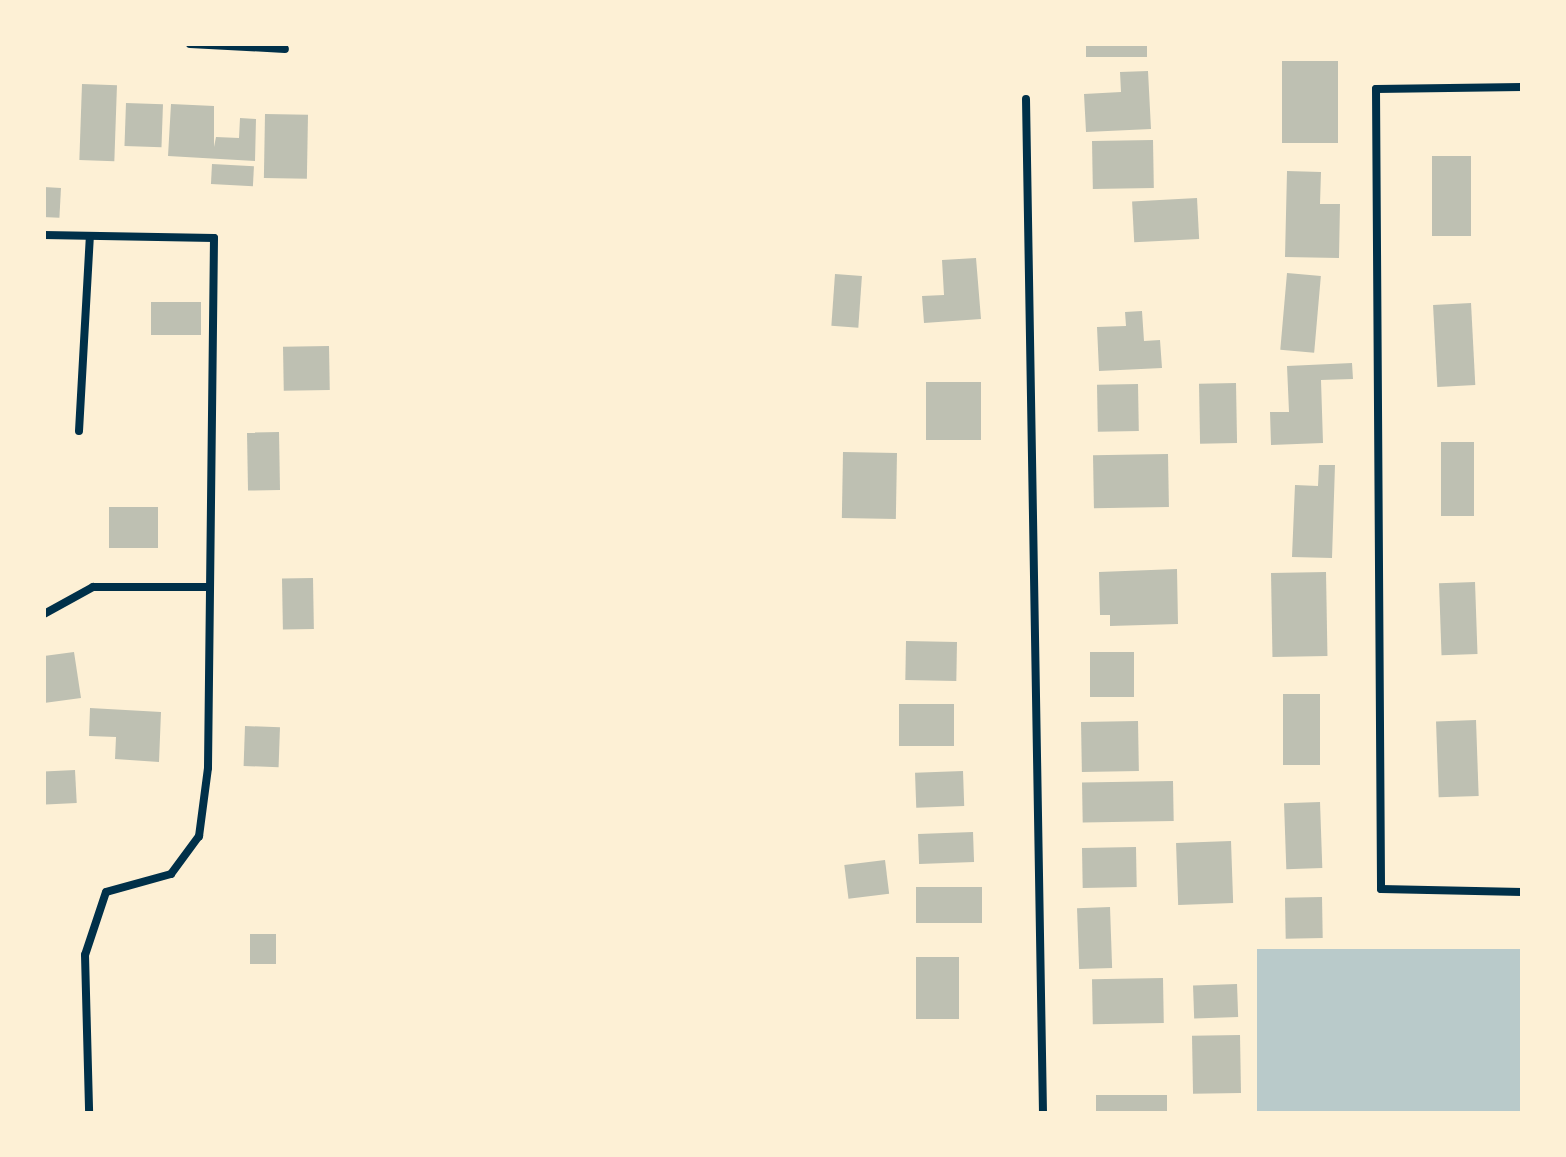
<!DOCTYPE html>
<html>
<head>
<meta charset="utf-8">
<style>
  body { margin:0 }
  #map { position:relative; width:1566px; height:1157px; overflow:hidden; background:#fdf0d5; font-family:"Space Grotesk",sans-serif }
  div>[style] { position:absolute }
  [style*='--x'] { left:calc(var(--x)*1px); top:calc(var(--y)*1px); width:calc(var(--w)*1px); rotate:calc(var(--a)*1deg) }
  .green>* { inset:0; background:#b9caca; transform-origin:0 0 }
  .building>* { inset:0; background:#bec0b2; transform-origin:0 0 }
  .minor>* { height:8px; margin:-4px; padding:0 4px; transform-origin:4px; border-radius:4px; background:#003049 }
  span { translate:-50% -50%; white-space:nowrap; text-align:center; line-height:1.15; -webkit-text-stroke:6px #fdf0d5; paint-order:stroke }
  .frame { position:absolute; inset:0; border:46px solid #fdf0d5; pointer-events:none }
</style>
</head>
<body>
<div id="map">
  <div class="green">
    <i style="left:1522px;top:949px;width:164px;height:265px;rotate:90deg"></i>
  </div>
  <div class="building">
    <i style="left:1086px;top:44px;width:61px;height:13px"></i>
    <i style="left:1338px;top:61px;width:82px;height:56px;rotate:90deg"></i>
    <i style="clip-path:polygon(1148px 71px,1151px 129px,1086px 132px,1084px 94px,1121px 92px,1120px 72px)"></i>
    <i style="left:82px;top:84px;width:35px;height:76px;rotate:2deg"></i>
    <i style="left:126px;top:103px;width:37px;height:43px;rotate:2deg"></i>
    <i style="clip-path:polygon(171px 104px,214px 106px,214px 147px,216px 137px,239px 138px,240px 118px,256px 119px,255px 161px,168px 156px)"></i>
    <i style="left:265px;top:114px;width:43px;height:64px;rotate:1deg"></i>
    <i style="left:1153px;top:140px;width:48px;height:61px;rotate:89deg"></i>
    <i style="left:1432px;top:156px;width:39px;height:80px"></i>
    <i style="left:212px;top:164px;width:42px;height:20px;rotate:3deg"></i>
    <i style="clip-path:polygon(1287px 171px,1321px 172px,1320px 204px,1340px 204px,1339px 258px,1285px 257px)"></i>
    <i style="left:44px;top:187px;width:17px;height:30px;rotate:3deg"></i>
    <i style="left:1197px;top:198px;width:41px;height:65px;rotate:87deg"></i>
    <i style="clip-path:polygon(976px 258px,981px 319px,924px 323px,922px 296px,944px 295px,942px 260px)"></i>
    <i style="left:1287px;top:273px;width:34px;height:77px;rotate:5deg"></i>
    <i style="left:835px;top:274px;width:27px;height:52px;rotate:4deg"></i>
    <i style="left:151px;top:302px;width:50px;height:33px"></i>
    <i style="left:1471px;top:303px;width:82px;height:38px;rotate:87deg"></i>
    <i style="clip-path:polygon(1142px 311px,1144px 341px,1160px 340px,1162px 368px,1099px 371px,1097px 327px,1126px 326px,1125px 312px)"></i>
    <i style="left:329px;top:346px;width:44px;height:46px;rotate:89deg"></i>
    <i style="clip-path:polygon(1352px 363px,1353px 379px,1321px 380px,1323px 443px,1271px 445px,1270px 412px,1289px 412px,1287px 366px)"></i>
    <i style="left:981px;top:382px;width:58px;height:55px;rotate:90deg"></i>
    <i style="left:1236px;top:383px;width:60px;height:37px;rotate:89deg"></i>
    <i style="left:1138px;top:384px;width:47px;height:41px;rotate:89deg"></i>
    <i style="left:279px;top:432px;width:58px;height:32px;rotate:89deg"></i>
    <i style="left:1441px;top:442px;width:33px;height:74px"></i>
    <i style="left:843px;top:452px;width:54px;height:66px;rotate:1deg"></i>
    <i style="left:1168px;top:454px;width:53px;height:75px;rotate:89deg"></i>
    <i style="clip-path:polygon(1319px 465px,1335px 465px,1332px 558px,1292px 557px,1295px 485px,1318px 486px)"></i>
    <i style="left:109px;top:507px;width:49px;height:41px"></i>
    <i style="clip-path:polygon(1177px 569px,1178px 624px,1110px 626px,1110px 615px,1100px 615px,1099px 572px)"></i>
    <i style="left:1326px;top:572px;width:84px;height:55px;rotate:89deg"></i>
    <i style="left:313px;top:578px;width:51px;height:31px;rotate:89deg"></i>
    <i style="left:1475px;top:582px;width:72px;height:36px;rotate:88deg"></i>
    <i style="left:906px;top:641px;width:51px;height:39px;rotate:1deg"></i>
    <i style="clip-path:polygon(74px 652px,81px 698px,44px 703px,44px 656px)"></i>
    <i style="left:1090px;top:652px;width:44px;height:45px"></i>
    <i style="left:1320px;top:694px;width:71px;height:37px;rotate:90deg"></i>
    <i style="left:899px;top:704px;width:55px;height:42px"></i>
    <i style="clip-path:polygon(90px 708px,161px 712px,159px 762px,115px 759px,116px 737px,89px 736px)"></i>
    <i style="left:1476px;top:720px;width:76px;height:40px;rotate:88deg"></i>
    <i style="left:1138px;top:721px;width:50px;height:57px;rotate:89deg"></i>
    <i style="left:245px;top:726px;width:35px;height:40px;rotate:2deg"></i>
    <i style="left:75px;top:770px;width:33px;height:31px;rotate:87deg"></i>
    <i style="left:963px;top:771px;width:35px;height:48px;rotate:88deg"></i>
    <i style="left:1173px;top:781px;width:40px;height:91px;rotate:89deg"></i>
    <i style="left:1320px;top:802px;width:66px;height:36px;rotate:88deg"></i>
    <i style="left:973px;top:832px;width:30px;height:55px;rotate:88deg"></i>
    <i style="left:1231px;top:841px;width:62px;height:55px;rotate:88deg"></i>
    <i style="left:1136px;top:847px;width:40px;height:54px;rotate:89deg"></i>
    <i style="left:885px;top:860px;width:34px;height:41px;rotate:83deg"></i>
    <i style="left:982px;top:887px;width:36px;height:66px;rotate:90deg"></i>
    <i style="left:1322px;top:897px;width:41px;height:37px;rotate:89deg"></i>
    <i style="left:1110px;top:907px;width:61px;height:33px;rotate:88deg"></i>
    <i style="left:276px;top:934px;width:30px;height:26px;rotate:90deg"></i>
    <i style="left:959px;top:957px;width:62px;height:43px;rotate:90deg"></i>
    <i style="left:1163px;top:978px;width:45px;height:71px;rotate:89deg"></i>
    <i style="left:1237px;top:984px;width:33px;height:44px;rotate:88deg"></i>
    <i style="left:1240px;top:1035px;width:58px;height:48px;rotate:89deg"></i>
    <i style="left:1167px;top:1095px;width:18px;height:71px;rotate:90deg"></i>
  </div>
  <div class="minor">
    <i style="--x:190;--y:44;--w:95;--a:3"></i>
    <i style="--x:1522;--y:87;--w:146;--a:179.2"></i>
    <i style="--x:1376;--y:89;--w:800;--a:89.64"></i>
    <i style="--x:1381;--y:889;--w:141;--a:1.2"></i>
    <i style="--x:1026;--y:99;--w:1014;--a:89.04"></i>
    <i style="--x:44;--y:235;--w:170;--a:1"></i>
    <i style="--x:214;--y:238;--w:530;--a:90.65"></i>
    <i style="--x:208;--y:768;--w:69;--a:97.5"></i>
    <i style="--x:199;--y:836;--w:47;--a:126.4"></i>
    <i style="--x:171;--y:874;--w:67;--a:164.5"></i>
    <i style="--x:106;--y:892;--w:66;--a:108.4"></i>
    <i style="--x:85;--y:955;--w:158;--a:88.5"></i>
    <i style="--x:79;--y:431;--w:195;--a:-86.8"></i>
    <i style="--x:44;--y:614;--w:56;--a:-28.9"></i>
    <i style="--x:93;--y:587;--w:115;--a:0"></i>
  </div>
  <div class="frame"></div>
</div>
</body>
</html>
